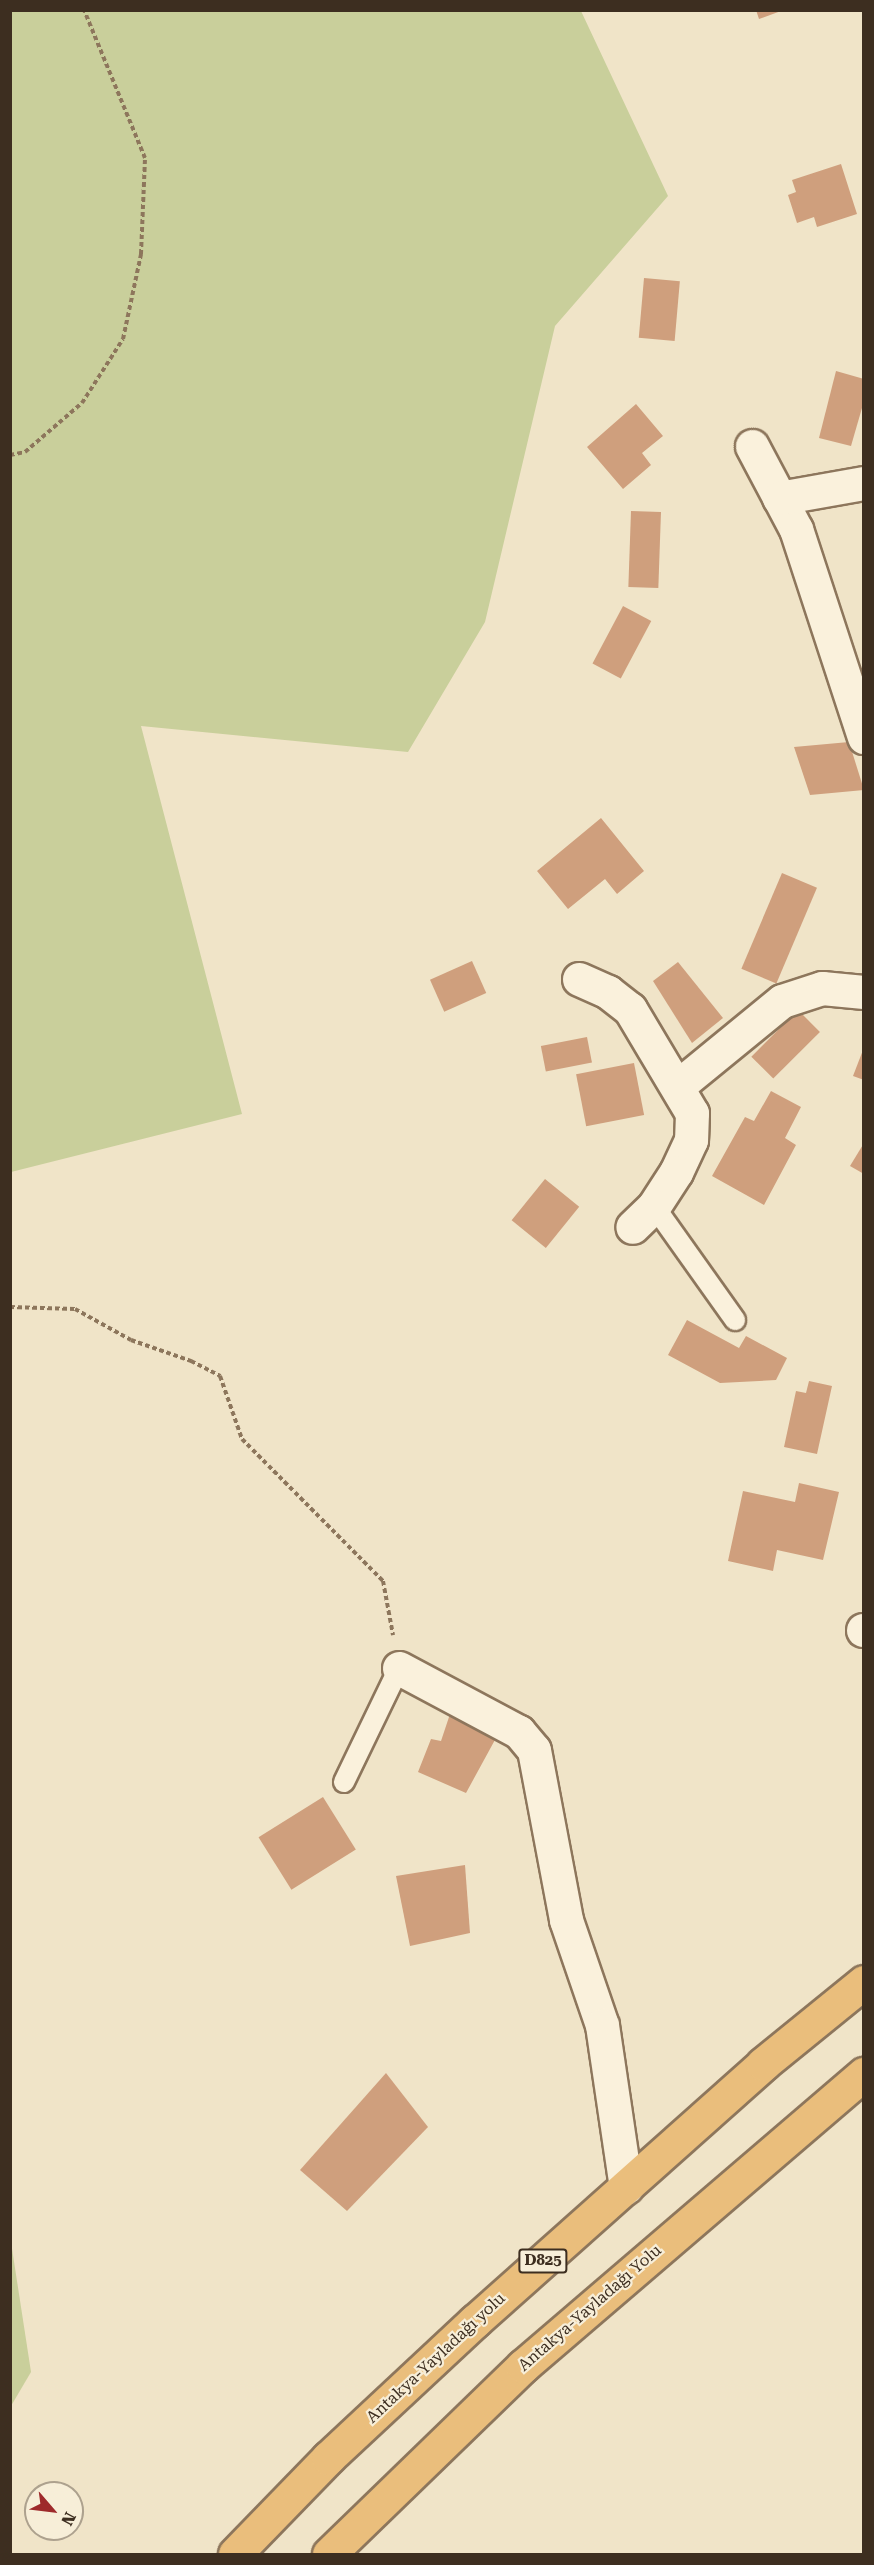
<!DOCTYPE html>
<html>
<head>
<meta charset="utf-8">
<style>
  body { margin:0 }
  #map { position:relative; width:874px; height:2565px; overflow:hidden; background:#f0e4c8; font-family:"Roboto Serif",serif }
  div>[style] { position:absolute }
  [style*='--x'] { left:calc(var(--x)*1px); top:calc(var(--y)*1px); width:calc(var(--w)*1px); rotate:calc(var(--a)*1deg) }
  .green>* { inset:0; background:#c9cf9b }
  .building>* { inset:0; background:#cf9f7d; transform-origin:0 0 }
  .path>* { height:4px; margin-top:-2px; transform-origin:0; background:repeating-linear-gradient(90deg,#8d765c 0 4.5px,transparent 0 7.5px) }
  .roads { filter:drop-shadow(2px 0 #8d765c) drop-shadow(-2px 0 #8d765c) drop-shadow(0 2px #8d765c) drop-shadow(0 -2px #8d765c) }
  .service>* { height:20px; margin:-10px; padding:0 10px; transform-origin:10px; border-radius:10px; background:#faf1dc }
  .minor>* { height:33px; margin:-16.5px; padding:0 16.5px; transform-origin:16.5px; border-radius:16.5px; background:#faf1dc }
  .trunk>* { height:33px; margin:-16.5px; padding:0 16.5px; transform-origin:16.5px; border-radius:16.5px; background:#eabe7c }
  span { translate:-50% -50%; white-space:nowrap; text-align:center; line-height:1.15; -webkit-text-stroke:4.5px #f7eed8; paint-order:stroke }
  .shield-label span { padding:2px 4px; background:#f7eed8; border:2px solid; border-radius:4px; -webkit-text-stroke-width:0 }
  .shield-label { font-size:15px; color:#3d2e20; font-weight:700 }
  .street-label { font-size:16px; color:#3d2e20 }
  .frame { position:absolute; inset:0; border:12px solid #3d2e20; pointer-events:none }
  .north { position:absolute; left:24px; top:2481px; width:60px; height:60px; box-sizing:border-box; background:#f7eed8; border:2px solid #ada18e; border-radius:50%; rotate:118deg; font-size:16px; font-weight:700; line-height:24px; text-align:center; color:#3d2e20 }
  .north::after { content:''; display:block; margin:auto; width:21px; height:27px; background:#9e2a2b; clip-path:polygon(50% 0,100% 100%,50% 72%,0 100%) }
</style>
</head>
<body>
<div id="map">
  <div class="green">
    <i style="clip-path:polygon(10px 11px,581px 11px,668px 196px,555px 326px,485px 622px,408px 752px,141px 726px,242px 1114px,11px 1172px)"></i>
    <i style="clip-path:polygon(11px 2242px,31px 2372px,11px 2406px,10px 2406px)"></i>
  </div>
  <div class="building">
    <i style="clip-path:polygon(756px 10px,781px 10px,781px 11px,759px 19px)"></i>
    <i style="clip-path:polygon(841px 164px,857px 214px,817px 227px,814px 217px,797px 223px,788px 195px,796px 192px,792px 180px)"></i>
    <i style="left:644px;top:278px;width:36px;height:60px;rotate:5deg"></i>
    <i style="clip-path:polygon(836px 371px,864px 379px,864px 401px,851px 446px,819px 438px)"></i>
    <i style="clip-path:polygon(636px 404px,663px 436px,642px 453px,651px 465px,623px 489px,587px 447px)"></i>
    <i style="left:631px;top:511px;width:30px;height:76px;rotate:2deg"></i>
    <i style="left:623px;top:606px;width:32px;height:65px;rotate:28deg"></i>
    <i style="clip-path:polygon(849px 742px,864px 790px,810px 795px,794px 747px)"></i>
    <i style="clip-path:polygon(601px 818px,644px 871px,617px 894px,605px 879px,568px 909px,537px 871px)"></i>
    <i style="left:782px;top:873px;width:38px;height:104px;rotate:23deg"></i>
    <i style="left:472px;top:961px;width:35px;height:46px;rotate:66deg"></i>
    <i style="clip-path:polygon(678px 962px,723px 1018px,692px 1043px,653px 981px)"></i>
    <i style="left:798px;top:1010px;width:31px;height:66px;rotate:45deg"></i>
    <i style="left:587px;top:1037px;width:26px;height:47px;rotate:79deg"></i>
    <i style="clip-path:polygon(863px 1050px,864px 1050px,864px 1080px,853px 1076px)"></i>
    <i style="left:634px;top:1063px;width:53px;height:59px;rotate:79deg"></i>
    <i style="clip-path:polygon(771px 1091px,801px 1107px,785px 1138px,796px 1145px,764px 1205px,712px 1176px,745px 1117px,754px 1121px)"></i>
    <i style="clip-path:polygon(864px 1143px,864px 1174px,850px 1166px)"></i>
    <i style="left:545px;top:1179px;width:44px;height:53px;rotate:39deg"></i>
    <i style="clip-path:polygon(687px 1320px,739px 1348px,746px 1336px,787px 1358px,776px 1380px,720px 1383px,668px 1355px)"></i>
    <i style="clip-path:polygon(809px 1381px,832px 1386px,817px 1454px,784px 1447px,796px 1391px,806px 1393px)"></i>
    <i style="clip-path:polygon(799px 1483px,839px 1492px,823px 1560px,777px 1550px,773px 1571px,728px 1561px,743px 1491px,795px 1502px)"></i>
    <i style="clip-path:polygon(450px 1714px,496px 1738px,466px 1793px,418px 1772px,431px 1739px,441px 1741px)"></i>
    <i style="left:323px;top:1797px;width:62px;height:76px;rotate:58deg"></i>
    <i style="clip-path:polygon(465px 1865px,470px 1933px,410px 1946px,396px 1876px)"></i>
    <i style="clip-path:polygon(386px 2073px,428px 2127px,347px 2211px,300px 2170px)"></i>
  </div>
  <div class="path">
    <i style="--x:10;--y:455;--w:15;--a:-11"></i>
    <i style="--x:25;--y:452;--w:75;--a:-40.7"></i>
    <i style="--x:82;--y:403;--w:76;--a:-57.4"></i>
    <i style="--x:123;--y:339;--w:87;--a:-78"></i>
    <i style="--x:141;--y:254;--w:96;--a:-87.6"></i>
    <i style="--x:145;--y:158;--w:160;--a:-112.4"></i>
    <i style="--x:10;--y:1307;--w:65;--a:1.8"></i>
    <i style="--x:75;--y:1309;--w:64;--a:29"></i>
    <i style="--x:131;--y:1340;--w:64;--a:19.3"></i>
    <i style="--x:191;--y:1361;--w:33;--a:27"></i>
    <i style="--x:220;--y:1376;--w:67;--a:70.8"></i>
    <i style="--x:242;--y:1439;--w:200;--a:45.2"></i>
    <i style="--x:383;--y:1581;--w:55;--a:79.5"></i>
  </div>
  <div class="roads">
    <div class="service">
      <i style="--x:654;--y:1206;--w:140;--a:54.6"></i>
      <i style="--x:344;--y:1782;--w:127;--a:-64.2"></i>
    </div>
    <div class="minor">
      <i style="--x:752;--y:446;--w:94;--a:62.1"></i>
      <i style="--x:796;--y:529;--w:219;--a:71.9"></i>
      <i style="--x:779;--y:498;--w:86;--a:-10"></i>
      <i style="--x:579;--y:979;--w:32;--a:24"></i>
      <i style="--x:608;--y:992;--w:28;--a:38"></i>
      <i style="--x:630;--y:1009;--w:121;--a:59.2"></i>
      <i style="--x:692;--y:1113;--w:27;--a:92"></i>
      <i style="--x:691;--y:1140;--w:35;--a:115"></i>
      <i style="--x:676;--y:1172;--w:40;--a:122.9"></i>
      <i style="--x:654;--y:1206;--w:30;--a:136"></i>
      <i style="--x:678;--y:1086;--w:134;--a:-39.3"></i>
      <i style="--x:782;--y:1001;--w:42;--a:-18"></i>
      <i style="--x:822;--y:988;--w:42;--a:5.4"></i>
      <i style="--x:863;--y:1630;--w:1;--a:0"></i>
      <i style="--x:399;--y:1668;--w:136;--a:28.1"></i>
      <i style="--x:519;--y:1732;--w:23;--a:50"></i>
      <i style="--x:534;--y:1750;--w:173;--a:79.3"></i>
      <i style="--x:566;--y:1920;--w:111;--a:71.1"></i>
      <i style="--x:602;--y:2025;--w:164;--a:81.6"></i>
    </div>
    <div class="trunk">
      <i style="--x:235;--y:2554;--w:134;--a:-45.9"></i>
      <i style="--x:328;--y:2458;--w:201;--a:-43"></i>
      <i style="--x:475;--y:2321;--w:386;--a:-41.7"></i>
      <i style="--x:763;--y:2064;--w:130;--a:-39.1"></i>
      <i style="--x:329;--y:2554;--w:270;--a:-44.1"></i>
      <i style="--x:523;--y:2366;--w:449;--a:-40.6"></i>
    </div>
  </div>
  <div class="shield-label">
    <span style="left:543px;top:2261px">D825</span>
  </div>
  <div class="street-label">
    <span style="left:590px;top:2308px;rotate:-41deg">Antakya-Yayladağı Yolu</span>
    <span style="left:436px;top:2358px;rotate:-43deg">Antakya-Yayladağı yolu</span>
  </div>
  <div class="frame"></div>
  <div class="north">N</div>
</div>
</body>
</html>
